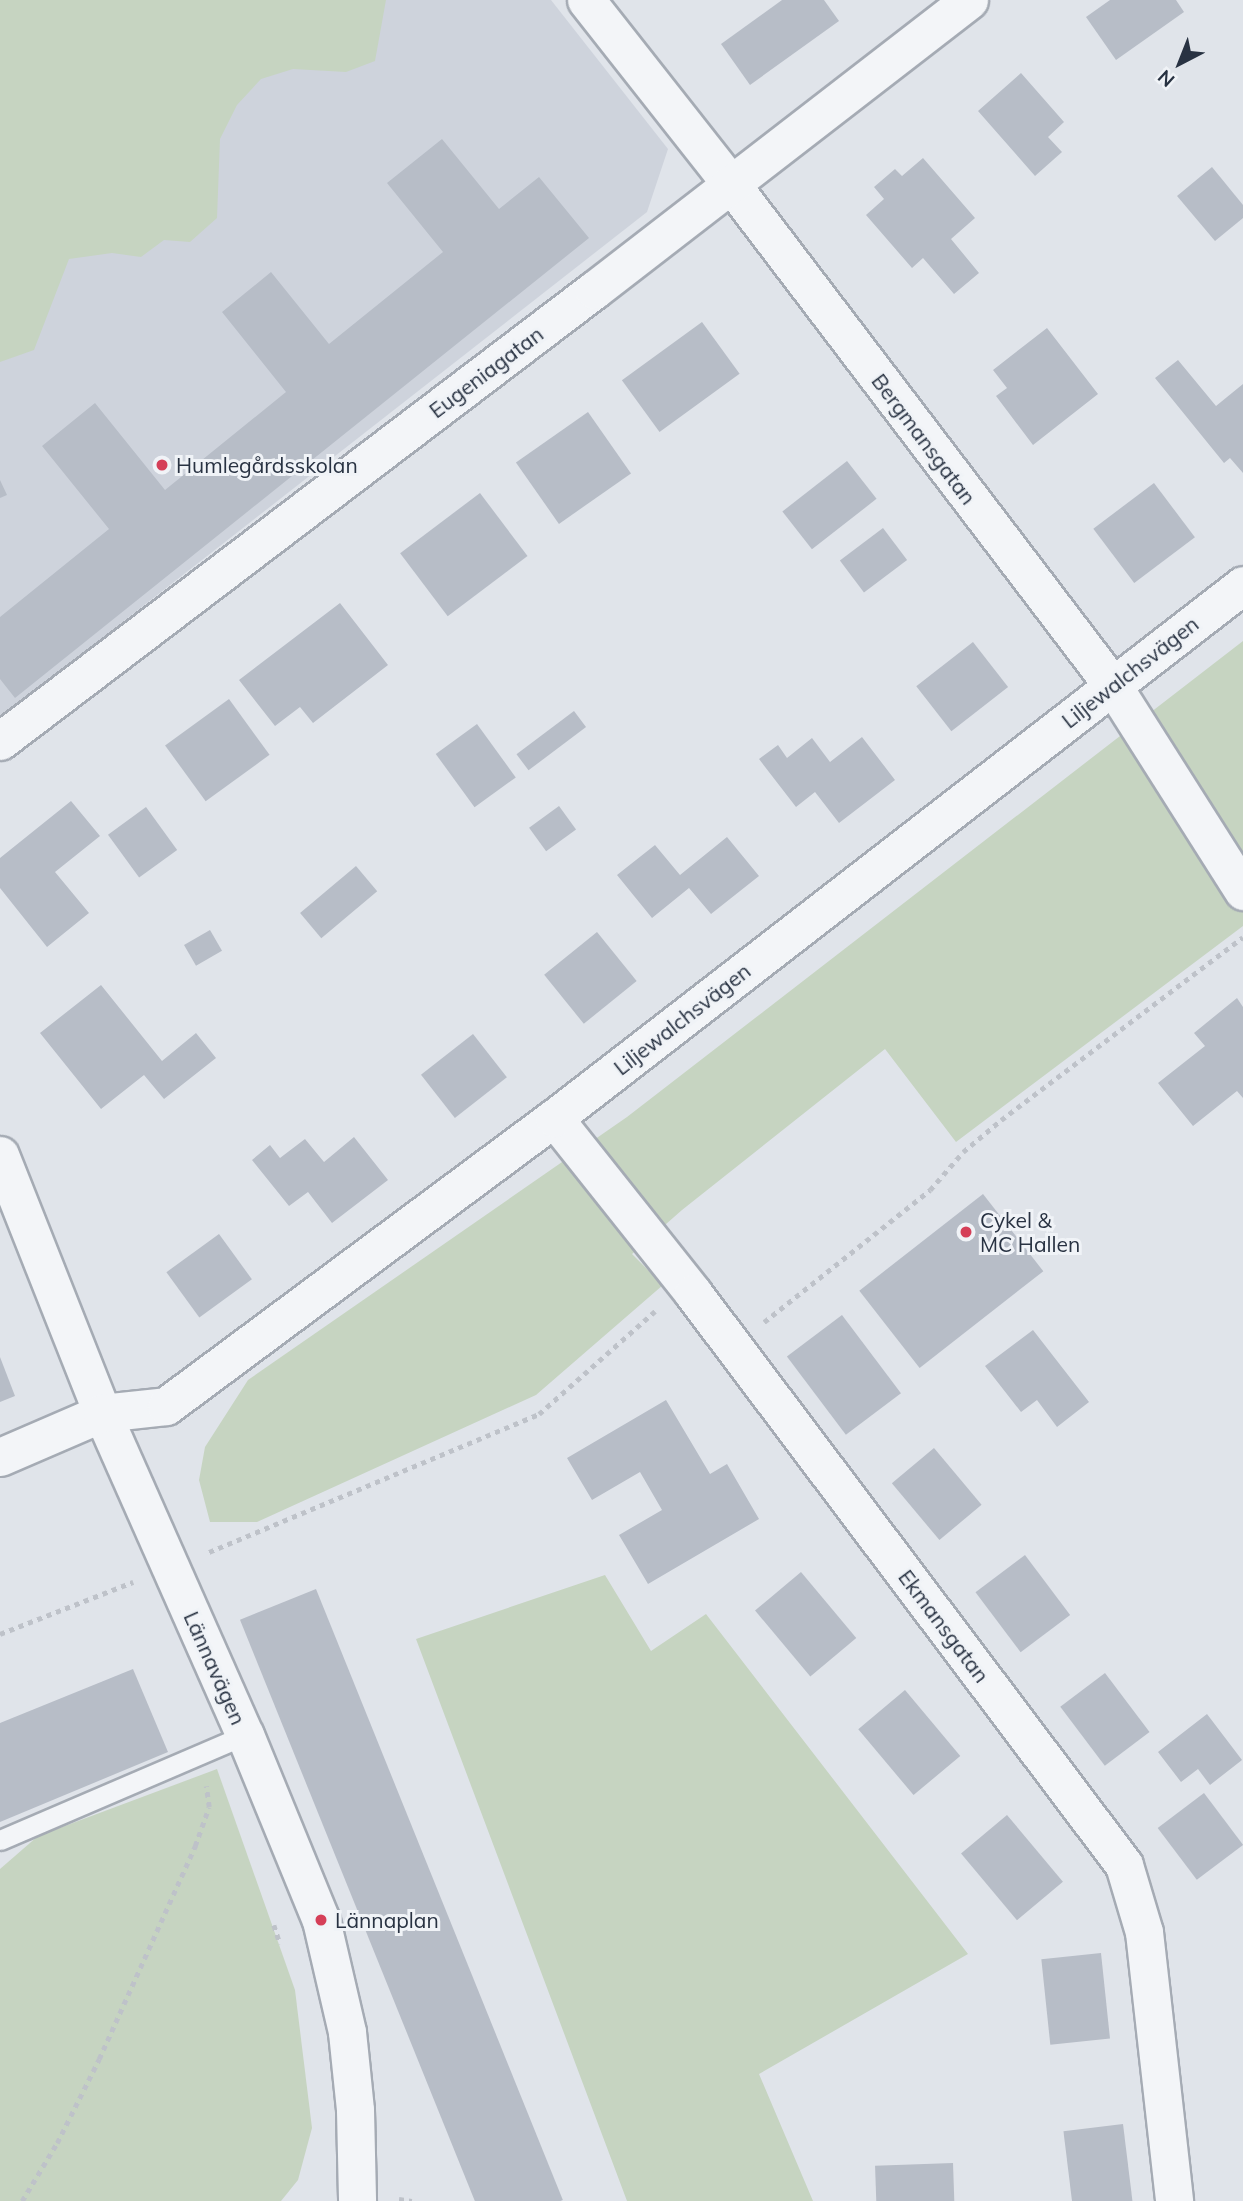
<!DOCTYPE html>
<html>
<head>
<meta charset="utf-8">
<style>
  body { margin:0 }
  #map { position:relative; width:1243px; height:2201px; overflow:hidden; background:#e0e4ea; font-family:Mulish,sans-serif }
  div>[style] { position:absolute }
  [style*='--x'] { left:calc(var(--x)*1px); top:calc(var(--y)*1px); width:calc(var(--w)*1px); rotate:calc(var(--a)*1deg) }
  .built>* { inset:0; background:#ced3dc }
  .green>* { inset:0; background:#c6d4c1 }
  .building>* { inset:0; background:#b7bdc7; transform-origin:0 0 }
  .path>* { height:4.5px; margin-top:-2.25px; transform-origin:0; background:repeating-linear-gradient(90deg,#bec2c9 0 5px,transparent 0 10px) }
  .roads { filter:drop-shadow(2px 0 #a5abb4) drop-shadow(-2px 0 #a5abb4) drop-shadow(0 2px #a5abb4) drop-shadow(0 -2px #a5abb4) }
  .service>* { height:19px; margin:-9.5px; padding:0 9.5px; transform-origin:9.5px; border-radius:9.5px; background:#f3f5f8 }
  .minor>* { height:37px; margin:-18.5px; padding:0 18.5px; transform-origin:18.5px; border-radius:18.5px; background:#f3f5f8 }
  .dots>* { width:19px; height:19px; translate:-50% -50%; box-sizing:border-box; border:4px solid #f0f3f7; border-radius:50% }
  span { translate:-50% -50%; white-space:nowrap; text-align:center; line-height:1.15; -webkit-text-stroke:6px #f0f3f7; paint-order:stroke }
  .street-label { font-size:21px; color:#283242 }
  .poi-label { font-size:21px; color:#283242 }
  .left { translate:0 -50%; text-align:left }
  .north { position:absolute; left:1145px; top:28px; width:70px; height:70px; -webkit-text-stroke:5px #f0f3f7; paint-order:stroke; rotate:222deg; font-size:19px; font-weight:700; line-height:28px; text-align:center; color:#283242 }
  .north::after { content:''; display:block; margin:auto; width:24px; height:32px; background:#283242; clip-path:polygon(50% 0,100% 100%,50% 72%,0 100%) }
</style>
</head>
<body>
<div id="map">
  <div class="built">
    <i style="clip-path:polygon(0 0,551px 0,668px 149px,647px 212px,0 718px)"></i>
  </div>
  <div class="green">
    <i style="clip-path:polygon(0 0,386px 0,375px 61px,346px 72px,293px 69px,261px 79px,237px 105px,220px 139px,217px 218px,190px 242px,164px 240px,141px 257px,112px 253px,69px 259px,34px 350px,0 362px)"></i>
    <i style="clip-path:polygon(1243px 641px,1243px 926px,956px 1142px,885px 1049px,682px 1210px,632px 1254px,663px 1285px,536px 1395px,257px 1522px,210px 1522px,199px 1480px,205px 1447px,248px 1380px,627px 1117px)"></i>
    <i style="clip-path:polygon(605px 1575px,651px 1651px,706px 1614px,968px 1954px,759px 2074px,813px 2201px,627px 2201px,416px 1639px)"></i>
    <i style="clip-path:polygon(217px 1769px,295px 1990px,312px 2128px,298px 2180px,281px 2201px,0 2201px,0 1869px,38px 1836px)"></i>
  </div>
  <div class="building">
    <i style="clip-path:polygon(782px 0,824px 0,839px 21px,750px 85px,721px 44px)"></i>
    <i style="clip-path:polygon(1110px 0,1176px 0,1184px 12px,1116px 60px,1086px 17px)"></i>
    <i style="clip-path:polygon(1021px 73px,1064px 122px,1048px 137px,1062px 152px,1035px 176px,978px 111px)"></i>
    <i style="clip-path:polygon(442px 139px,499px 209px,539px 177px,589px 238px,15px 698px,0 679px,0 617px,109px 529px,42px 446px,95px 403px,165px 490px,286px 392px,222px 312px,271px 272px,329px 344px,443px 252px,387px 183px)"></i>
    <i style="clip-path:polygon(923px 158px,975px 218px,951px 239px,979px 273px,954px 294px,923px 258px,912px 268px,866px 215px,884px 199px,874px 187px,895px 169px,902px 176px)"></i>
    <i style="clip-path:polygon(1212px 167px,1243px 205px,1243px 218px,1215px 241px,1177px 196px)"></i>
    <i style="left:702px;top:322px;width:64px;height:99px;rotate:54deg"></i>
    <i style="clip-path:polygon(1047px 328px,1098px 394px,1033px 445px,996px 396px,1007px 388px,993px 370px)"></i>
    <i style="clip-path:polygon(1178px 360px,1216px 406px,1243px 384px,1243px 473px,1230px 458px,1224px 463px,1155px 378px)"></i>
    <i style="left:588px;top:412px;width:75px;height:88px;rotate:55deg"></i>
    <i style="left:847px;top:461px;width:48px;height:82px;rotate:52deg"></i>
    <i style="clip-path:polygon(0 480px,7px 495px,0 498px)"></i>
    <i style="left:1154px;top:483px;width:68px;height:76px;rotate:53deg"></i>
    <i style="left:480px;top:493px;width:79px;height:100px;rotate:53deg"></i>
    <i style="left:883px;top:528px;width:40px;height:54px;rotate:53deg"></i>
    <i style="clip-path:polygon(340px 603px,388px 665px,313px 723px,300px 707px,275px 726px,239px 680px)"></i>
    <i style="left:973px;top:642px;width:57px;height:72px;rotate:52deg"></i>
    <i style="left:229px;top:699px;width:69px;height:79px;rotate:54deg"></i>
    <i style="left:574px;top:711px;width:20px;height:72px;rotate:53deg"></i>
    <i style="left:477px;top:724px;width:66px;height:51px;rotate:54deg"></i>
    <i style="clip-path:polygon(862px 737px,895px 780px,839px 823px,815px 792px,796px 807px,759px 759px,778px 745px,787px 758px,812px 738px,830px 762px)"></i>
    <i style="clip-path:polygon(71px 801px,100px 836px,55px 872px,89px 913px,47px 947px,0 888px,0 858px)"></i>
    <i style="left:559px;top:806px;width:29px;height:37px;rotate:54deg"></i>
    <i style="left:146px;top:807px;width:53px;height:47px;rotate:54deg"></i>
    <i style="clip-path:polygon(727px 837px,759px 876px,711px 914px,689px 888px,652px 918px,617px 875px,655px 845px,680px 875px)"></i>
    <i style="left:356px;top:866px;width:33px;height:73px;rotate:50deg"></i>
    <i style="left:210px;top:930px;width:24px;height:30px;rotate:60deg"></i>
    <i style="left:597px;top:932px;width:63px;height:68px;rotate:51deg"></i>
    <i style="clip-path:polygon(101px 985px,162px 1061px,196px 1033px,216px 1058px,164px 1099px,144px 1075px,101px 1109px,40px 1033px)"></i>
    <i style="clip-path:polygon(1237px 998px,1243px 1007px,1243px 1098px,1237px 1091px,1193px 1126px,1158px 1083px,1205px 1046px,1194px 1033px)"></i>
    <i style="left:473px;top:1034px;width:55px;height:66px;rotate:52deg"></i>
    <i style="clip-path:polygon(354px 1137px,388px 1180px,332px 1223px,308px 1192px,289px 1206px,252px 1160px,270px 1145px,280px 1158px,305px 1139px,324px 1162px)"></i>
    <i style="left:983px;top:1194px;width:98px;height:157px;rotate:52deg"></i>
    <i style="left:219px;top:1234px;width:56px;height:65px;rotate:54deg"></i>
    <i style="left:842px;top:1315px;width:98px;height:69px;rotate:53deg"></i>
    <i style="clip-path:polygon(1033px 1330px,1089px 1402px,1057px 1427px,1037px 1400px,1021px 1412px,985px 1366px)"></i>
    <i style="clip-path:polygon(0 1357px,15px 1396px,0 1402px)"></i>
    <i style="clip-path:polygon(666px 1400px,710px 1474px,727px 1464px,759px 1519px,648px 1584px,619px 1535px,662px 1510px,640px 1472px,592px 1500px,567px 1458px)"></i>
    <i style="left:934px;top:1448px;width:74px;height:55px;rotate:50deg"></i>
    <i style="left:1025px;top:1555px;width:75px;height:62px;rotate:53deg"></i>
    <i style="left:801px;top:1572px;width:86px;height:60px;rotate:50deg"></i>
    <i style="left:316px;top:1589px;width:659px;height:82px;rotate:68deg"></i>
    <i style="clip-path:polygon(133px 1669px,168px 1752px,0 1822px,0 1723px)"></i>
    <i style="left:1105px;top:1673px;width:74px;height:56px;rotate:53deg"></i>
    <i style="left:905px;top:1690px;width:86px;height:61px;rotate:50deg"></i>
    <i style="clip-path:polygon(1207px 1714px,1242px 1760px,1210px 1785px,1198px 1769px,1181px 1782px,1158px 1752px)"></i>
    <i style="left:1204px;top:1793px;width:65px;height:58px;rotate:53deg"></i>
    <i style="left:1007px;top:1815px;width:87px;height:60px;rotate:50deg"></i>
    <i style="left:1101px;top:1953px;width:86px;height:60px;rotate:84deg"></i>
    <i style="left:1123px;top:2124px;width:78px;height:60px;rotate:83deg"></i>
    <i style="left:953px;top:2163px;width:38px;height:78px;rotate:88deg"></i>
  </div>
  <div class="path">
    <i style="--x:764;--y:1322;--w:212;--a:-38.5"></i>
    <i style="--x:930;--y:1190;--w:50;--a:-49"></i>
    <i style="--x:963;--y:1152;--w:50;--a:-40.1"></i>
    <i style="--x:1001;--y:1120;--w:303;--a:-37.1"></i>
    <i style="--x:209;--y:1552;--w:358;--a:-22.7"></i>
    <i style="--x:539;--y:1414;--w:155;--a:-41.6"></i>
    <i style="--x:0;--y:1634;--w:143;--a:-21.4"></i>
    <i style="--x:274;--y:1925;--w:20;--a:72"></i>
    <i style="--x:399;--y:2199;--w:13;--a:9"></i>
    <i style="--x:22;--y:2201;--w:68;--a:-58.9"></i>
    <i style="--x:57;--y:2143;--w:94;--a:-63.4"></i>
    <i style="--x:99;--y:2059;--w:234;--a:-65.7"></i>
    <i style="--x:195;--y:1846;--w:41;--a:-70.3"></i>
    <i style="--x:209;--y:1807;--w:21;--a:-98"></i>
  </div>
  <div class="roads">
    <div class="service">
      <i style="--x:0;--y:1840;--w:267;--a:-23.2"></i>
    </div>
    <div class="minor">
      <i style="--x:586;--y:0;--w:234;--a:51.8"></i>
      <i style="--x:731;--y:184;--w:631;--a:52.73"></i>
      <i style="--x:1113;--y:686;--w:243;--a:57.6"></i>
      <i style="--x:0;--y:741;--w:746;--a:-37.21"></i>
      <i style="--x:594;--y:290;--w:474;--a:-37.7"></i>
      <i style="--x:554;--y:1118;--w:223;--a:51.5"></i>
      <i style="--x:693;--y:1293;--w:716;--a:53"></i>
      <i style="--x:1124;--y:1865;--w:70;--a:73.4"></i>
      <i style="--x:1144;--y:1932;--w:271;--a:83.6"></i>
      <i style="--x:0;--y:1155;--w:277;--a:68.4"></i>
      <i style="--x:102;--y:1413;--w:352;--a:66.1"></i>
      <i style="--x:245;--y:1735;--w:200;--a:67.7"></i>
      <i style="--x:321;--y:1920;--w:115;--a:76.9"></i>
      <i style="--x:347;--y:2032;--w:78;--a:84.1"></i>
      <i style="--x:355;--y:2110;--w:91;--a:88.7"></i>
      <i style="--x:0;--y:1457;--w:111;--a:-23.3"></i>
      <i style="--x:102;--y:1413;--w:64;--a:-6.2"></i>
      <i style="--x:166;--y:1406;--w:483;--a:-36.6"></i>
      <i style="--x:554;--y:1118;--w:871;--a:-37.72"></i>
    </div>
  </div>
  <div class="dots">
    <i style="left:162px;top:465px;background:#d53f58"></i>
    <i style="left:966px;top:1232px;background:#d53f58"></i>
    <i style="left:321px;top:1920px;background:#d53f58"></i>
  </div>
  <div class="street-label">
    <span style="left:486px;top:372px;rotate:-37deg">Eugeniagatan</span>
    <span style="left:924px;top:439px;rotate:53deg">Bergmansgatan</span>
    <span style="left:1130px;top:672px;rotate:-38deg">Liljewalchsvägen</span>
    <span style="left:682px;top:1019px;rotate:-38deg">Liljewalchsvägen</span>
    <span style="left:944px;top:1626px;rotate:53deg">Ekmansgatan</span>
    <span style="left:215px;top:1668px;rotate:66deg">Lännavägen</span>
  </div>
  <div class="poi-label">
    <span class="left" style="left:176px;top:465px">Humlegårdsskolan</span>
    <span class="left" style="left:980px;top:1232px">Cykel &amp;<br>MC Hallen</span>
    <span class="left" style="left:335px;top:1920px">Lännaplan</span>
  </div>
  <div class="north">N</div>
</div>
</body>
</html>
